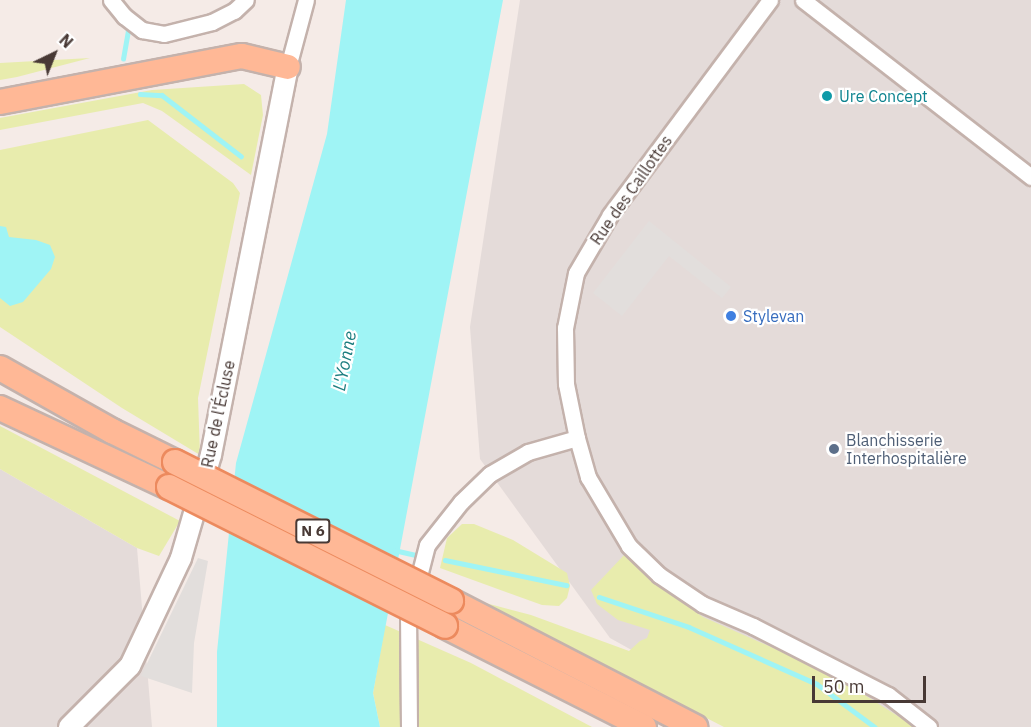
<!DOCTYPE html>
<html>
<head>
<meta charset="utf-8">
<style>
  body { margin:0 }
  #map { position:relative; width:1031px; height:727px; overflow:hidden; background:#f5ebe7; font-family:"IBM Plex Sans",sans-serif }
  div>[style] { position:absolute }
  [style*='--x'] { left:calc(var(--x)*1px); top:calc(var(--y)*1px); width:calc(var(--w)*1px); rotate:calc(var(--a)*1deg) }
  .industrial>* { inset:0; background:#e4dbd9 }
  .green>* { inset:0; background:#e8ecad }
  .parking>* { inset:0; background:#e2dedc }
  .water>* { inset:0; background:#9ff4f5 }
  .stream>* { height:4.5px; margin:-2.25px; padding:0 2.25px; transform-origin:2.25px; border-radius:2.25px; background:#9ff4f5 }
  .roads { filter:drop-shadow(2px 0 #c4b2ac) drop-shadow(-2px 0 #c4b2ac) drop-shadow(0 2px #c4b2ac) drop-shadow(0 -2px #c4b2ac) }
  .minor>* { height:15px; margin:-7.5px; padding:0 7.5px; transform-origin:7.5px; border-radius:7.5px; background:#fff }
  .tertiary>* { height:20px; margin:-10px; padding:0 10px; transform-origin:10px; border-radius:10px; background:#fff }
  .primary>* { height:24px; margin:-12px; padding:0 12px; transform-origin:12px; border-radius:12px; background:#ffb896 }
  .bridges { filter:drop-shadow(2px 0 #ec8a5e) drop-shadow(-2px 0 #ec8a5e) drop-shadow(0 2px #ec8a5e) drop-shadow(0 -2px #ec8a5e) }
  .primary-bridge>* { height:24px; margin:-12px; padding:0 12px; transform-origin:12px; border-radius:12px; background:#ffb896 }
  .dots>* { width:16px; height:16px; translate:-50% -50%; box-sizing:border-box; border:3px solid #fff; border-radius:50% }
  span { translate:-50% -50%; white-space:nowrap; text-align:center; line-height:1.15; -webkit-text-stroke:4.5px #fff; paint-order:stroke }
  .shield-label span { padding:2px 4px; background:#fff; border:2px solid; border-radius:4px; -webkit-text-stroke-width:0 }
  .shield-label { font-size:15px; color:#483935; font-weight:700 }
  .culture-label { font-size:16px; color:#0d838f }
  .left { translate:0 -50%; text-align:left }
  .street-label { font-size:16px; color:#483935 }
  .shop-label { font-size:16px; color:#366cbe }
  .service-label { font-size:16px; color:#4e5e75 }
  .water-label { font-size:18px; color:#1f7e80; font-style:italic }
  .north { position:absolute; left:24px; top:24px; width:60px; height:60px; -webkit-text-stroke:4px #fff; paint-order:stroke; rotate:43deg; font-size:16px; font-weight:700; line-height:24px; text-align:center; color:#483935 }
  .north::after { content:''; display:block; margin:auto; width:21px; height:27px; background:#483935; clip-path:polygon(50% 0,100% 100%,50% 72%,0 100%) }
  .scale { position:absolute; left:812px; top:676px; width:114px; height:27px; box-sizing:border-box; border:3px solid #483935; border-top:0; padding-left:8px; font-size:18px; line-height:21px; white-space:nowrap; color:#483935; -webkit-text-stroke:4px #fff; paint-order:stroke }
</style>
</head>
<body>
<div id="map">
  <div class="industrial">
    <i style="clip-path:polygon(520px 0,1031px 0,1031px 727px,770px 727px,610px 638px,480px 459px,470px 327px)"></i>
    <i style="clip-path:polygon(0 469px,137px 548px,152px 727px,0 727px)"></i>
  </div>
  <div class="green">
    <i style="clip-path:polygon(90px 58px,17px 77px,0 80px,0 63px)"></i>
    <i style="clip-path:polygon(244px 84px,261px 95px,263px 115px,251px 175px,162px 111px,143px 103px,0 130px,0 118px,152px 90px)"></i>
    <i style="clip-path:polygon(148px 120px,233px 183px,240px 193px,198px 398px,200px 455px,122px 408px,0 327px,0 150px)"></i>
    <i style="clip-path:polygon(0 426px,180px 521px,159px 556px,137px 548px,0 469px)"></i>
    <i style="clip-path:polygon(462px 524px,474px 524px,513px 540px,567px 573px,570px 586px,567px 598px,559px 606px,542px 605px,440px 568px,447px 538px)"></i>
    <i style="clip-path:polygon(626px 553px,653px 582px,703px 617px,830px 673px,915px 727px,724px 727px,478px 601px,531px 615px,629px 651px,640px 641px,647px 638px,650px 630px,618px 620px,597px 604px,591px 590px)"></i>
    <i style="clip-path:polygon(385px 625px,471px 663px,592px 727px,380px 727px,373px 693px)"></i>
  </div>
  <div class="parking">
    <i style="clip-path:polygon(649px 221px,731px 287px,722px 298px,669px 256px,622px 316px,593px 293px)"></i>
    <i style="clip-path:polygon(198px 558px,208px 561px,194px 643px,192px 693px,141px 676px)"></i>
  </div>
  <div class="water">
    <i style="clip-path:polygon(346px 0,503px 0,373px 693px,380px 727px,217px 727px,217px 652px,236px 463px,327px 134px)"></i>
    <i style="clip-path:polygon(0 226px,6px 227px,9px 237px,36px 240px,50px 245px,55px 257px,51px 269px,23px 302px,10px 306px,0 298px)"></i>
  </div>
  <div class="stream">
    <i style="--x:123;--y:59;--w:28;--a:-80"></i>
    <i style="--x:128;--y:31;--w:7;--a:-106"></i>
    <i style="--x:140;--y:94;--w:22;--a:3"></i>
    <i style="--x:162;--y:95;--w:100;--a:37.7"></i>
    <i style="--x:394;--y:550;--w:22;--a:13"></i>
    <i style="--x:445;--y:560;--w:124;--a:11.7"></i>
    <i style="--x:599;--y:597;--w:95;--a:18.4"></i>
    <i style="--x:689;--y:627;--w:140;--a:24"></i>
    <i style="--x:817;--y:684;--w:72;--a:36.6"></i>
  </div>
  <div class="roads">
    <div class="minor">
      <i style="--x:111;--y:0;--w:21;--a:51"></i>
      <i style="--x:124;--y:16;--w:23;--a:38"></i>
      <i style="--x:142;--y:30;--w:22;--a:10"></i>
      <i style="--x:164;--y:34;--w:49;--a:-14"></i>
      <i style="--x:212;--y:22;--w:25;--a:-27"></i>
      <i style="--x:234;--y:11;--w:16;--a:-43"></i>
      <i style="--x:770;--y:0;--w:268;--a:126.7"></i>
      <i style="--x:610;--y:215;--w:67;--a:120.4"></i>
      <i style="--x:576;--y:273;--w:56;--a:101.3"></i>
      <i style="--x:565;--y:328;--w:56;--a:89"></i>
      <i style="--x:566;--y:384;--w:55;--a:78.5"></i>
      <i style="--x:577;--y:438;--w:41;--a:74.2"></i>
      <i style="--x:588;--y:477;--w:80;--a:59.3"></i>
      <i style="--x:629;--y:546;--w:42;--a:44"></i>
      <i style="--x:659;--y:575;--w:52;--a:34"></i>
      <i style="--x:702;--y:604;--w:56;--a:23.3"></i>
      <i style="--x:753;--y:626;--w:152;--a:27.1"></i>
      <i style="--x:888;--y:695;--w:52;--a:38"></i>
      <i style="--x:803;--y:0;--w:289;--a:37.8"></i>
      <i style="--x:288;--y:67;--w:69;--a:-75"></i>
      <i style="--x:409;--y:727;--w:108;--a:-90.5"></i>
      <i style="--x:408;--y:619;--w:76;--a:-75.6"></i>
      <i style="--x:427;--y:545;--w:55;--a:-51.7"></i>
      <i style="--x:461;--y:502;--w:40;--a:-44"></i>
      <i style="--x:490;--y:474;--w:44;--a:-30.1"></i>
      <i style="--x:528;--y:452;--w:51;--a:-15.9"></i>
    </div>
    <div class="tertiary">
      <i style="--x:69;--y:727;--w:86;--a:-45"></i>
      <i style="--x:130;--y:666;--w:119;--a:-64.7"></i>
      <i style="--x:181;--y:558;--w:107;--a:-73.8"></i>
      <i style="--x:211;--y:455;--w:396;--a:-78.8"></i>
    </div>
    <div class="primary">
      <i style="--x:0;--y:102;--w:246;--a:-10.8"></i>
      <i style="--x:242;--y:56;--w:47;--a:13.4"></i>
      <i style="--x:0;--y:368;--w:129;--a:29.4"></i>
      <i style="--x:112;--y:431;--w:70;--a:26.2"></i>
      <i style="--x:0;--y:408;--w:187;--a:25.1"></i>
      <i style="--x:451;--y:601;--w:275;--a:27.3"></i>
      <i style="--x:445;--y:626;--w:223;--a:26.9"></i>
    </div>
  </div>
  <div class="bridges">
    <div class="primary-bridge">
      <i style="--x:175;--y:462;--w:309;--a:26.7"></i>
      <i style="--x:169;--y:487;--w:309;--a:26.7"></i>
    </div>
  </div>
  <div class="dots">
    <i style="left:827px;top:96px;background:#0f9aa8"></i>
    <i style="left:731px;top:316px;background:#3f7fe0"></i>
    <i style="left:834px;top:449px;background:#5c6f8a"></i>
  </div>
  <div class="shield-label">
    <span style="left:313px;top:531px">N 6</span>
  </div>
  <div class="culture-label">
    <span class="left" style="left:839px;top:96px">Ure Concept</span>
  </div>
  <div class="street-label">
    <span style="left:631px;top:190px;rotate:-55deg">Rue des Caillottes</span>
    <span style="left:218px;top:414px;rotate:-78deg">Rue de l'Écluse</span>
  </div>
  <div class="shop-label">
    <span class="left" style="left:743px;top:316px">Stylevan</span>
  </div>
  <div class="service-label">
    <span class="left" style="left:846px;top:449px">Blanchisserie<br>Interhospitalière</span>
  </div>
  <div class="water-label">
    <span style="left:345px;top:361px;rotate:-79deg">L'Yonne</span>
  </div>
  <div class="north">N</div>
  <div class="scale">50 m</div>
</div>
</body>
</html>
